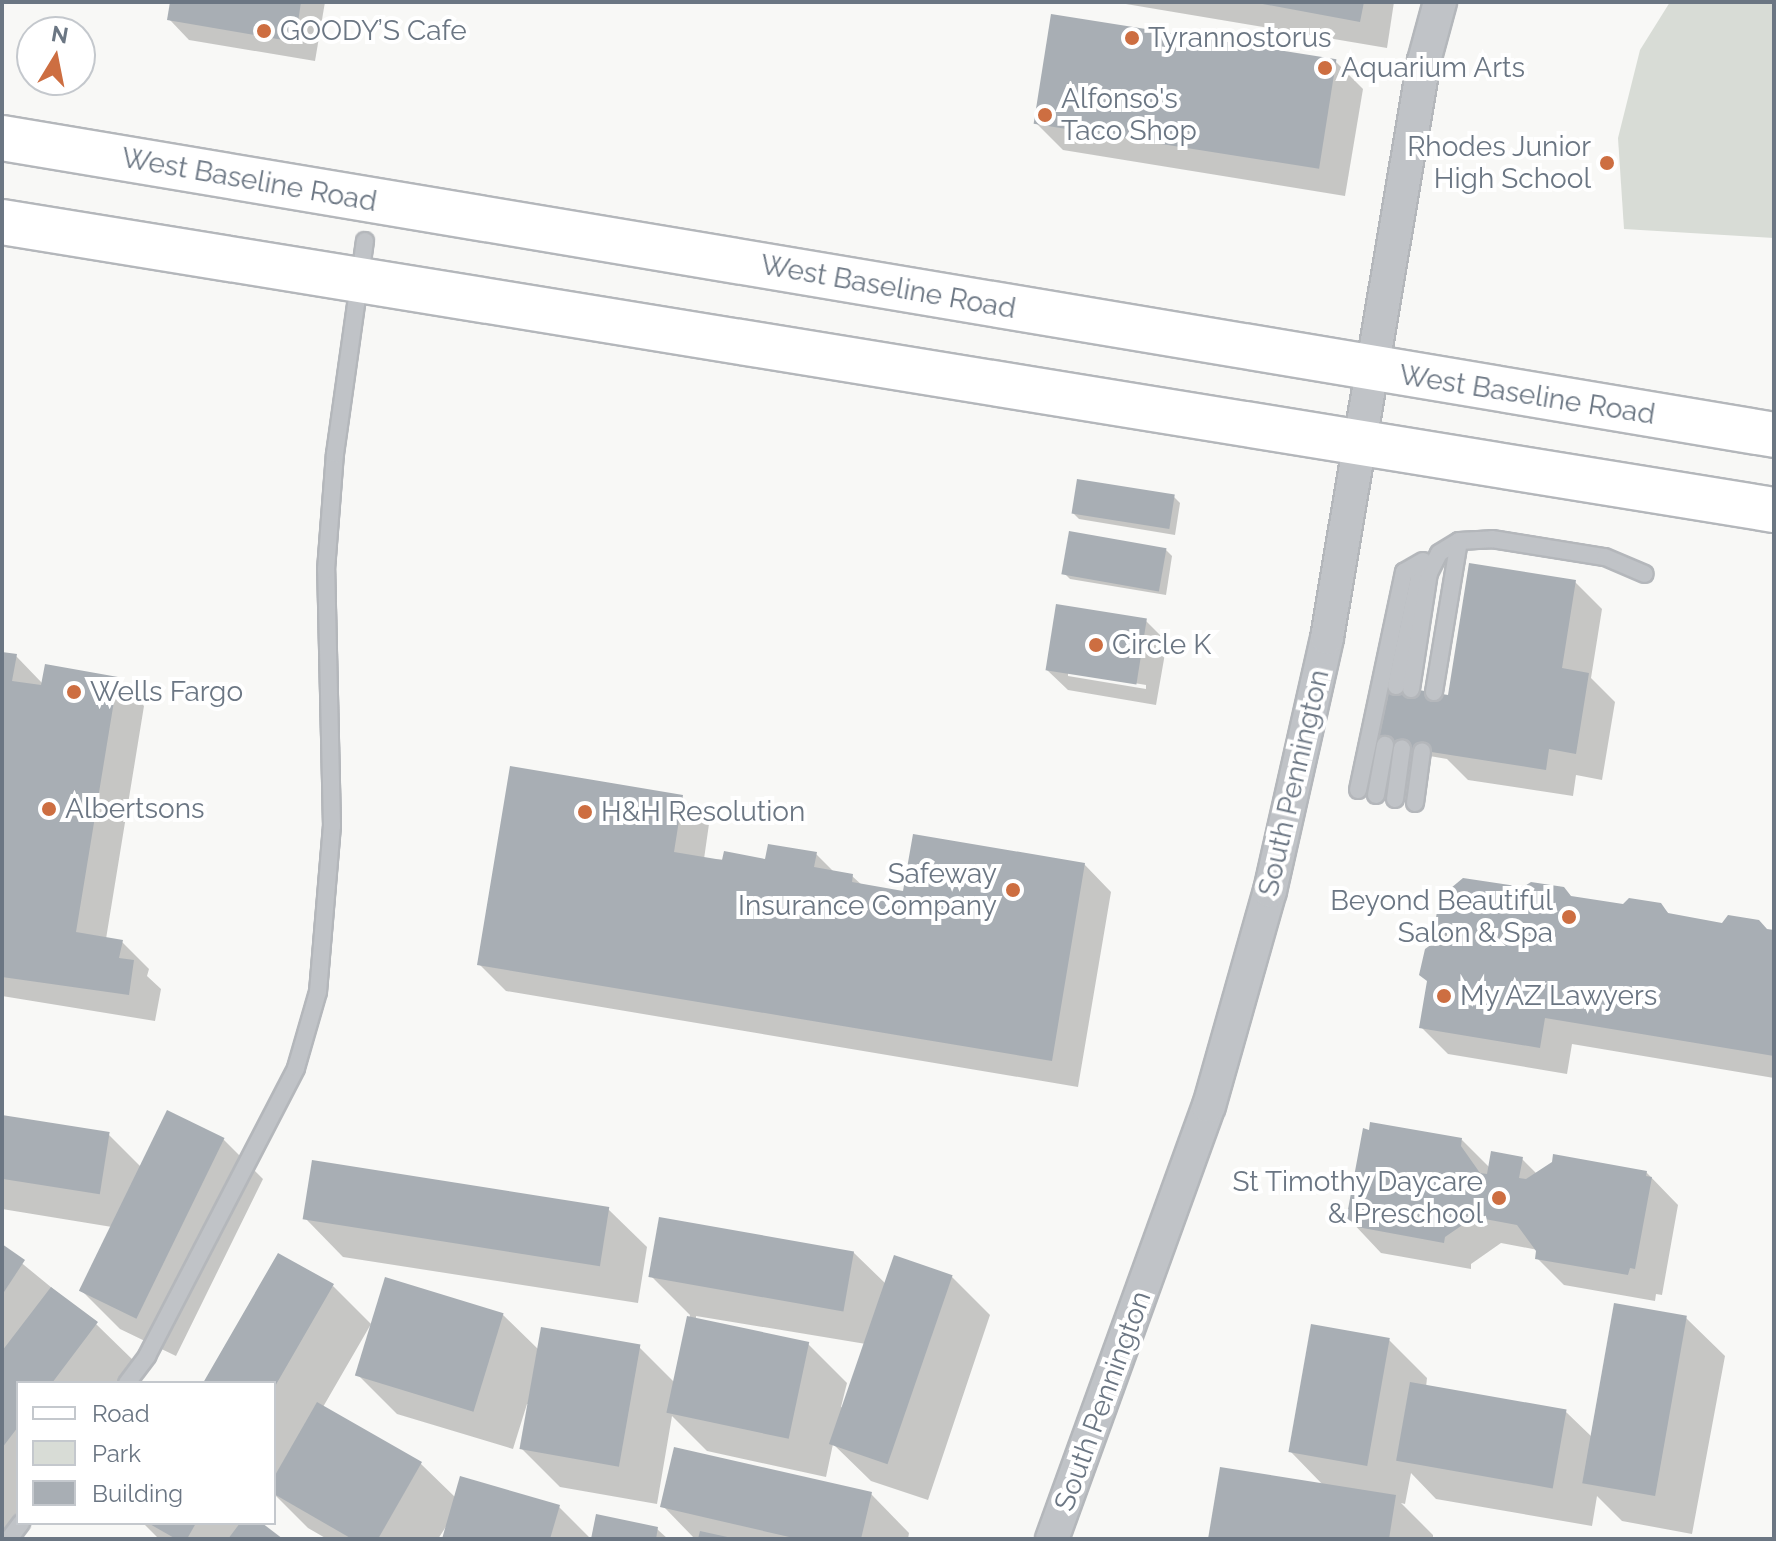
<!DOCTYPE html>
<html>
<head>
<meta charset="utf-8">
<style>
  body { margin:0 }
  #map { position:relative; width:1776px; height:1541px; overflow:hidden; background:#f8f8f6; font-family:Raleway,sans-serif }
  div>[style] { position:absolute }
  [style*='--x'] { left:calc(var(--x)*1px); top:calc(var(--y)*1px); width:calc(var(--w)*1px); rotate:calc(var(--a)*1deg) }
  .green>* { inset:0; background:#d8dcd6 }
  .shadow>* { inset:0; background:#0003 }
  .building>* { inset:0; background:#a8aeb4; transform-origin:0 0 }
  .roads { filter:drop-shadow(2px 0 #b4b7bb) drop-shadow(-2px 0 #b4b7bb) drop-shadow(0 2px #b4b7bb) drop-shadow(0 -2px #b4b7bb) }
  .lane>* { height:16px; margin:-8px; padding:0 8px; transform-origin:8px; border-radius:8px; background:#c0c3c7 }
  .street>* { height:32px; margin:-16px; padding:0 16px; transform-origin:16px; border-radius:16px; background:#c0c3c7 }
  .primary>* { height:44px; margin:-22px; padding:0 22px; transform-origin:22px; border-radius:22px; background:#fff }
  .dots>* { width:22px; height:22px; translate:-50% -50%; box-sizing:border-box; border:4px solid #fff; border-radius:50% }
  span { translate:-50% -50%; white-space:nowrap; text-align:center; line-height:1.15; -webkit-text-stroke:8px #fff; paint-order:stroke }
  .poi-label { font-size:28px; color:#6b7683 }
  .left { translate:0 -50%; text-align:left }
  .right { translate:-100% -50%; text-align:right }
  .street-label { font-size:28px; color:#6b7683 }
  .frame { position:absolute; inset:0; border:4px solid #6b7683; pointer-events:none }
  .legend { position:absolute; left:16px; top:1381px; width:260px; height:144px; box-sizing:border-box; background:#fff; border:2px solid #c4c8cd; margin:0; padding:10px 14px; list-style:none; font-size:24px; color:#6b7683 }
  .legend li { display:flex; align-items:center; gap:16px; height:40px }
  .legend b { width:40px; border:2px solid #c4c8cd }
  .north { position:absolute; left:16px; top:16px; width:80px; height:80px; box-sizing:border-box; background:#fff; border:2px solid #c4c8cd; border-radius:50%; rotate:10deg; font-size:22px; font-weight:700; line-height:32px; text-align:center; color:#6b7683 }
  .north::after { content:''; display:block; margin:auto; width:28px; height:36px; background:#cd6e41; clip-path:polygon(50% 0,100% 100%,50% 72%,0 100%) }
</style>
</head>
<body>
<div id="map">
  <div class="green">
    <i style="clip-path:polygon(1670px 2px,1774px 2px,1774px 238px,1624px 229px,1618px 138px,1640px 50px)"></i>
  </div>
  <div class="shadow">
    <i style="clip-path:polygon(172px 2px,325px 2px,315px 61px,189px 40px,169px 19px)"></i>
    <i style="clip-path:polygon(1114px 2px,1394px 2px,1387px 48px)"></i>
    <i style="clip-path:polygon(1336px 62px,1363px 89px,1345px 196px,1063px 150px,1036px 123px)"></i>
    <i style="clip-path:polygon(1174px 497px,1180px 503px,1175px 535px,1079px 519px,1073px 513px)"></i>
    <i style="clip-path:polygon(1166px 550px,1172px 556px,1166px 595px,1070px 579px,1064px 573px)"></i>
    <i style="clip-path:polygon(1575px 582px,1602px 609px,1591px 678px,1615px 702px,1602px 780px,1576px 775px,1573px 796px,1468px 780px,1447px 759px,1383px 748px,1449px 698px)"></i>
    <i style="clip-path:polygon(evenodd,1146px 621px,1167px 642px,1156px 705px,1068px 690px,1047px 670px,1146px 621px,1068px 672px,1146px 685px,1146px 689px,1068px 676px,1068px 672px)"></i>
    <i style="clip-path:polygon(2px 653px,16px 656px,43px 684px,117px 678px,144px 706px,106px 939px,122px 942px,149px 969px,147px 976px,161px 989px,155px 1021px,2px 996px)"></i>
    <i style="clip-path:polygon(682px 797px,709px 824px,704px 859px,767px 861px,816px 854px,834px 872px,852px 876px,863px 886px,905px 893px,1084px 864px,1111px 892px,1078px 1087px,506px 991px,479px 964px)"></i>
    <i style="clip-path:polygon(1573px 899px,1624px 906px,1660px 905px,1671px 916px,1774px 932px,1774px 1078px,1572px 1044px,1567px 1074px,1448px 1054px,1421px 1027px)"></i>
    <i style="clip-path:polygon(168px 1113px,224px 1140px,263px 1179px,176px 1356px,120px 1329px,81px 1290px,112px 1227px,2px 1209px,2px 1117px,109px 1135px,142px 1168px)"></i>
    <i style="clip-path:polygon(1462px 1140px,1490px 1168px,1522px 1159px,1537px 1174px,1646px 1172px,1678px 1205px,1662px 1295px,1656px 1294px,1655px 1301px,1564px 1285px,1537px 1258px,1538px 1250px,1501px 1243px,1471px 1264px,1471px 1269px,1381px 1253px,1349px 1219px)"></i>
    <i style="clip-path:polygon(608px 1209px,647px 1247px,638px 1303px,343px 1257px,305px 1218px)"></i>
    <i style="clip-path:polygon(2px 1247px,96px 1324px,135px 1362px,119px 1383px,18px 1383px,18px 1516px,2px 1537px)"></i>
    <i style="clip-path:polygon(evenodd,853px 1252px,886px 1284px,952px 1277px,990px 1315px,928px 1500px,871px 1481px,833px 1444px,826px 1477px,707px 1451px,672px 1416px,657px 1504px,560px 1487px,522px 1449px,530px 1404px,527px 1404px,513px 1449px,397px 1414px,358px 1375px,503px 1315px,539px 1350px,639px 1347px,675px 1383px,690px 1315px,651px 1276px,853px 1252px,696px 1316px,866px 1344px,844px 1408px,841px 1407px,847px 1383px,808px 1344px,696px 1320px,696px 1316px)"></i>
    <i style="clip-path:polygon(333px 1286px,371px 1324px,323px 1407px,421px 1464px,456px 1498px,559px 1507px,591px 1539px,444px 1539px,447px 1525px,438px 1539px,327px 1539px,308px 1528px,274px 1494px,274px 1383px,205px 1383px)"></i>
    <i style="clip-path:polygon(1686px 1318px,1725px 1356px,1692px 1534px,1622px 1521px,1597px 1496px,1592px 1526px,1436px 1499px,1411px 1473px,1405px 1504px,1401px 1503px,1433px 1535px,1433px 1539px,1210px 1539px,1324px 1486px,1290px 1451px,1389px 1340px,1427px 1378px,1426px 1387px,1566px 1412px,1592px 1437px)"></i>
    <i style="clip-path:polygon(871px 1494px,909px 1533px,908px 1539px,695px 1539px,663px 1506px)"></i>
    <i style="clip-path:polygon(143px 1523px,259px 1523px,280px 1539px,159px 1539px)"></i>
    <i style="clip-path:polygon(657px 1529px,668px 1539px,593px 1539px)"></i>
  </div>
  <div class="building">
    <i style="clip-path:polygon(170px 2px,301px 2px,295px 42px,167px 20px)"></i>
    <i style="clip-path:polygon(1252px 2px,1364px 2px,1360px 22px)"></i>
    <i style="left:1051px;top:14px;width:289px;height:111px;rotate:9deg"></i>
    <i style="left:1077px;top:479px;width:99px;height:35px;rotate:9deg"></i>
    <i style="left:1069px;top:531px;width:99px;height:44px;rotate:10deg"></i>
    <i style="clip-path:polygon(1469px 563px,1576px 580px,1562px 668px,1589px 673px,1576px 754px,1549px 749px,1546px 770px,1374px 743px,1384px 684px,1448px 695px)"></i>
    <i style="left:1056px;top:604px;width:92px;height:67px;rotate:9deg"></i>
    <i style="clip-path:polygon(2px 652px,17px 654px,12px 681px,41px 685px,45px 664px,118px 677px,76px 932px,123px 940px,119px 958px,134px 960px,129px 995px,2px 977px)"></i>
    <i style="clip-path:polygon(510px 766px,683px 795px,674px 852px,722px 860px,724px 851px,765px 859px,768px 844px,817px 852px,814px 867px,853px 874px,852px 882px,903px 891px,913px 834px,1085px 863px,1052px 1061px,477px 965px)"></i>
    <i style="clip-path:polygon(1463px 878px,1523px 887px,1531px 882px,1564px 887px,1571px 896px,1623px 904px,1629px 898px,1661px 903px,1668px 913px,1722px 923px,1728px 915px,1759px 920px,1767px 929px,1774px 930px,1774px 1056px,1545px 1018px,1540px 1048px,1419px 1028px,1427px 981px,1419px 975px,1425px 949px,1432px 944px,1439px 898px)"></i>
    <i style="left:167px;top:1110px;width:64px;height:201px;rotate:26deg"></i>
    <i style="left:2px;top:1115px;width:109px;height:63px;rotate:9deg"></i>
    <i style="clip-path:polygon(1370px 1122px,1462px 1138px,1461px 1146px,1480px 1173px,1487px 1174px,1491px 1151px,1523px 1157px,1519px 1178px,1526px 1179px,1552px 1162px,1553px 1154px,1647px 1171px,1646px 1176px,1652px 1177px,1635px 1269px,1630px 1268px,1628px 1275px,1535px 1259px,1536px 1251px,1517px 1225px,1474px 1217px,1445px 1237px,1444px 1243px,1352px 1226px,1353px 1221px,1346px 1220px,1363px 1128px,1369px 1130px)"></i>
    <i style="left:312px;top:1160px;width:301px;height:60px;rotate:9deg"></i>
    <i style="left:659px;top:1217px;width:198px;height:61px;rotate:10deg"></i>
    <i style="clip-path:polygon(2px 1244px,25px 1260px,2px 1295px)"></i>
    <i style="clip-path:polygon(278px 1253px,334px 1284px,274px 1388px,274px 1383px,203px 1383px)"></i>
    <i style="left:894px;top:1255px;width:62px;height:200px;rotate:19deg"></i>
    <i style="left:385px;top:1277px;width:124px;height:103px;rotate:17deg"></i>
    <i style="clip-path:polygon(51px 1287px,98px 1322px,52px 1383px,18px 1383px,18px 1427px,2px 1448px,2px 1351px)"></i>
    <i style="left:1614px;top:1303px;width:74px;height:183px;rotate:10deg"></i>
    <i style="left:687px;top:1316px;width:125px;height:99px;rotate:12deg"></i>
    <i style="left:1311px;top:1324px;width:80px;height:130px;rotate:10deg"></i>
    <i style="left:541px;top:1327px;width:101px;height:124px;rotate:10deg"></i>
    <i style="left:1410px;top:1382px;width:159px;height:80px;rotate:10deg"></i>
    <i style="clip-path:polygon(317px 1402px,422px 1462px,378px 1539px,352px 1539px,274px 1494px,274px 1477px)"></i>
    <i style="clip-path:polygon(674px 1447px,872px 1492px,861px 1539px,798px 1539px,660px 1507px)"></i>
    <i style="clip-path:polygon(1220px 1467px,1396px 1495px,1389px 1539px,1208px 1539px)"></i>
    <i style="clip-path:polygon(460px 1476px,560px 1505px,550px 1539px,442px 1539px)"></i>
    <i style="clip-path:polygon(596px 1514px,658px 1527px,656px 1539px,591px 1539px)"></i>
    <i style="clip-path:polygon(148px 1523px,196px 1523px,187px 1539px,176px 1539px)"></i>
    <i style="clip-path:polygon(240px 1523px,262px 1523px,283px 1539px,228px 1539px)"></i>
    <i style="clip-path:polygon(700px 1531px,732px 1538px,732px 1539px,698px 1539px)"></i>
  </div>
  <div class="roads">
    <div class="lane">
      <i style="--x:1396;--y:686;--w:125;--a:-78"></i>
      <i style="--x:1411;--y:689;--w:117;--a:-81.2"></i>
      <i style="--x:1429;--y:573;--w:22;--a:-63"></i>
      <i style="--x:1439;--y:553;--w:23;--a:-31"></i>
      <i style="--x:1459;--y:541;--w:33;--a:-3"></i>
      <i style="--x:1492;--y:539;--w:114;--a:9.1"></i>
      <i style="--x:1605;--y:557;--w:43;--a:23"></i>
      <i style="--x:1434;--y:692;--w:153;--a:-80.6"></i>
      <i style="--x:1358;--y:790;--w:223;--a:-78.1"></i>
      <i style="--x:1404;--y:572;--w:22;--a:-30"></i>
      <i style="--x:1376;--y:795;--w:51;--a:-79.8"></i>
      <i style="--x:1395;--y:799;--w:51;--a:-82.2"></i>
      <i style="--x:1415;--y:803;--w:52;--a:-82.3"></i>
      <i style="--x:127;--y:1383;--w:34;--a:-53"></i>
      <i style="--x:147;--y:1356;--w:324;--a:-62.6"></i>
      <i style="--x:296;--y:1068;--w:79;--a:-73.9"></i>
      <i style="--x:318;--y:992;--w:167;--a:-85.2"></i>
      <i style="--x:332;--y:826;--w:256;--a:-91.3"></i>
      <i style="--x:326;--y:570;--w:116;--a:-85.6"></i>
      <i style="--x:335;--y:454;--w:215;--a:-82"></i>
      <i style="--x:9;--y:1539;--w:20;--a:-53"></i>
    </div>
    <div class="street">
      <i style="--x:1052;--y:1539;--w:461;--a:-70.1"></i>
      <i style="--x:1209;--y:1106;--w:223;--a:-74.2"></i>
      <i style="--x:1270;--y:891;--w:259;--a:-77.3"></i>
      <i style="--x:1327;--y:638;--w:585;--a:-80.46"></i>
      <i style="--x:1424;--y:61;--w:61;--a:-74.8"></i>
    </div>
    <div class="primary">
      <i style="--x:2;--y:138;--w:1797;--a:9.51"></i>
      <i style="--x:2;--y:222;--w:1795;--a:9.23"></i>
    </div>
  </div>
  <div class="dots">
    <i style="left:264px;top:31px;background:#cd6e41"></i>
    <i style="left:1132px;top:38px;background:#cd6e41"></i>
    <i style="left:1325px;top:68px;background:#cd6e41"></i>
    <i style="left:1045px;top:115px;background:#cd6e41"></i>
    <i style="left:1607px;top:163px;background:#cd6e41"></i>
    <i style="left:1096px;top:645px;background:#cd6e41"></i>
    <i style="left:74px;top:692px;background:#cd6e41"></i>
    <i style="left:49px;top:809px;background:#cd6e41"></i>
    <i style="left:585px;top:812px;background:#cd6e41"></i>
    <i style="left:1013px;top:890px;background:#cd6e41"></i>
    <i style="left:1569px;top:917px;background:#cd6e41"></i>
    <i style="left:1444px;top:996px;background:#cd6e41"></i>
    <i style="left:1499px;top:1198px;background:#cd6e41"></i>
  </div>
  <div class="poi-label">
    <span class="left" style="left:280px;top:31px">GOODY’S Cafe</span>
    <span class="left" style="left:1148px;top:38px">Tyrannostorus</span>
    <span class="left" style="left:1341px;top:68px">Aquarium Arts</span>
    <span class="left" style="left:1061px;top:115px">Alfonso's<br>Taco Shop</span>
    <span class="right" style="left:1591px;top:163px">Rhodes Junior<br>High School</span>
    <span class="left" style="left:1112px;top:645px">Circle K</span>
    <span class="left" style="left:90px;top:692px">Wells Fargo</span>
    <span class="left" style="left:65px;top:809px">Albertsons</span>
    <span class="left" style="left:601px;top:812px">H&amp;H Resolution</span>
    <span class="right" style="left:997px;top:890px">Safeway<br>Insurance Company</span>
    <span class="right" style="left:1553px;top:917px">Beyond Beautiful<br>Salon &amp; Spa</span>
    <span class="left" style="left:1460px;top:996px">My AZ Lawyers</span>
    <span class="right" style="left:1483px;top:1198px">St Timothy Daycare<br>&amp; Preschool</span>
  </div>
  <div class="street-label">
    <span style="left:249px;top:180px;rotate:10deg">West Baseline Road</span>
    <span style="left:888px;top:287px;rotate:10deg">West Baseline Road</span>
    <span style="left:1527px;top:395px;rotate:9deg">West Baseline Road</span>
    <span style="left:1294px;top:783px;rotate:-77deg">South Pennington</span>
    <span style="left:1103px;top:1401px;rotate:-70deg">South Pennington</span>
  </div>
  <div class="frame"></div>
  <ul class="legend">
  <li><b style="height:10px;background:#fff"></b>Road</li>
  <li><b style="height:22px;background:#d8dcd6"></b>Park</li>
  <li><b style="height:22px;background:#a8aeb4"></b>Building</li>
  </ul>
  <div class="north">N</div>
</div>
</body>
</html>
